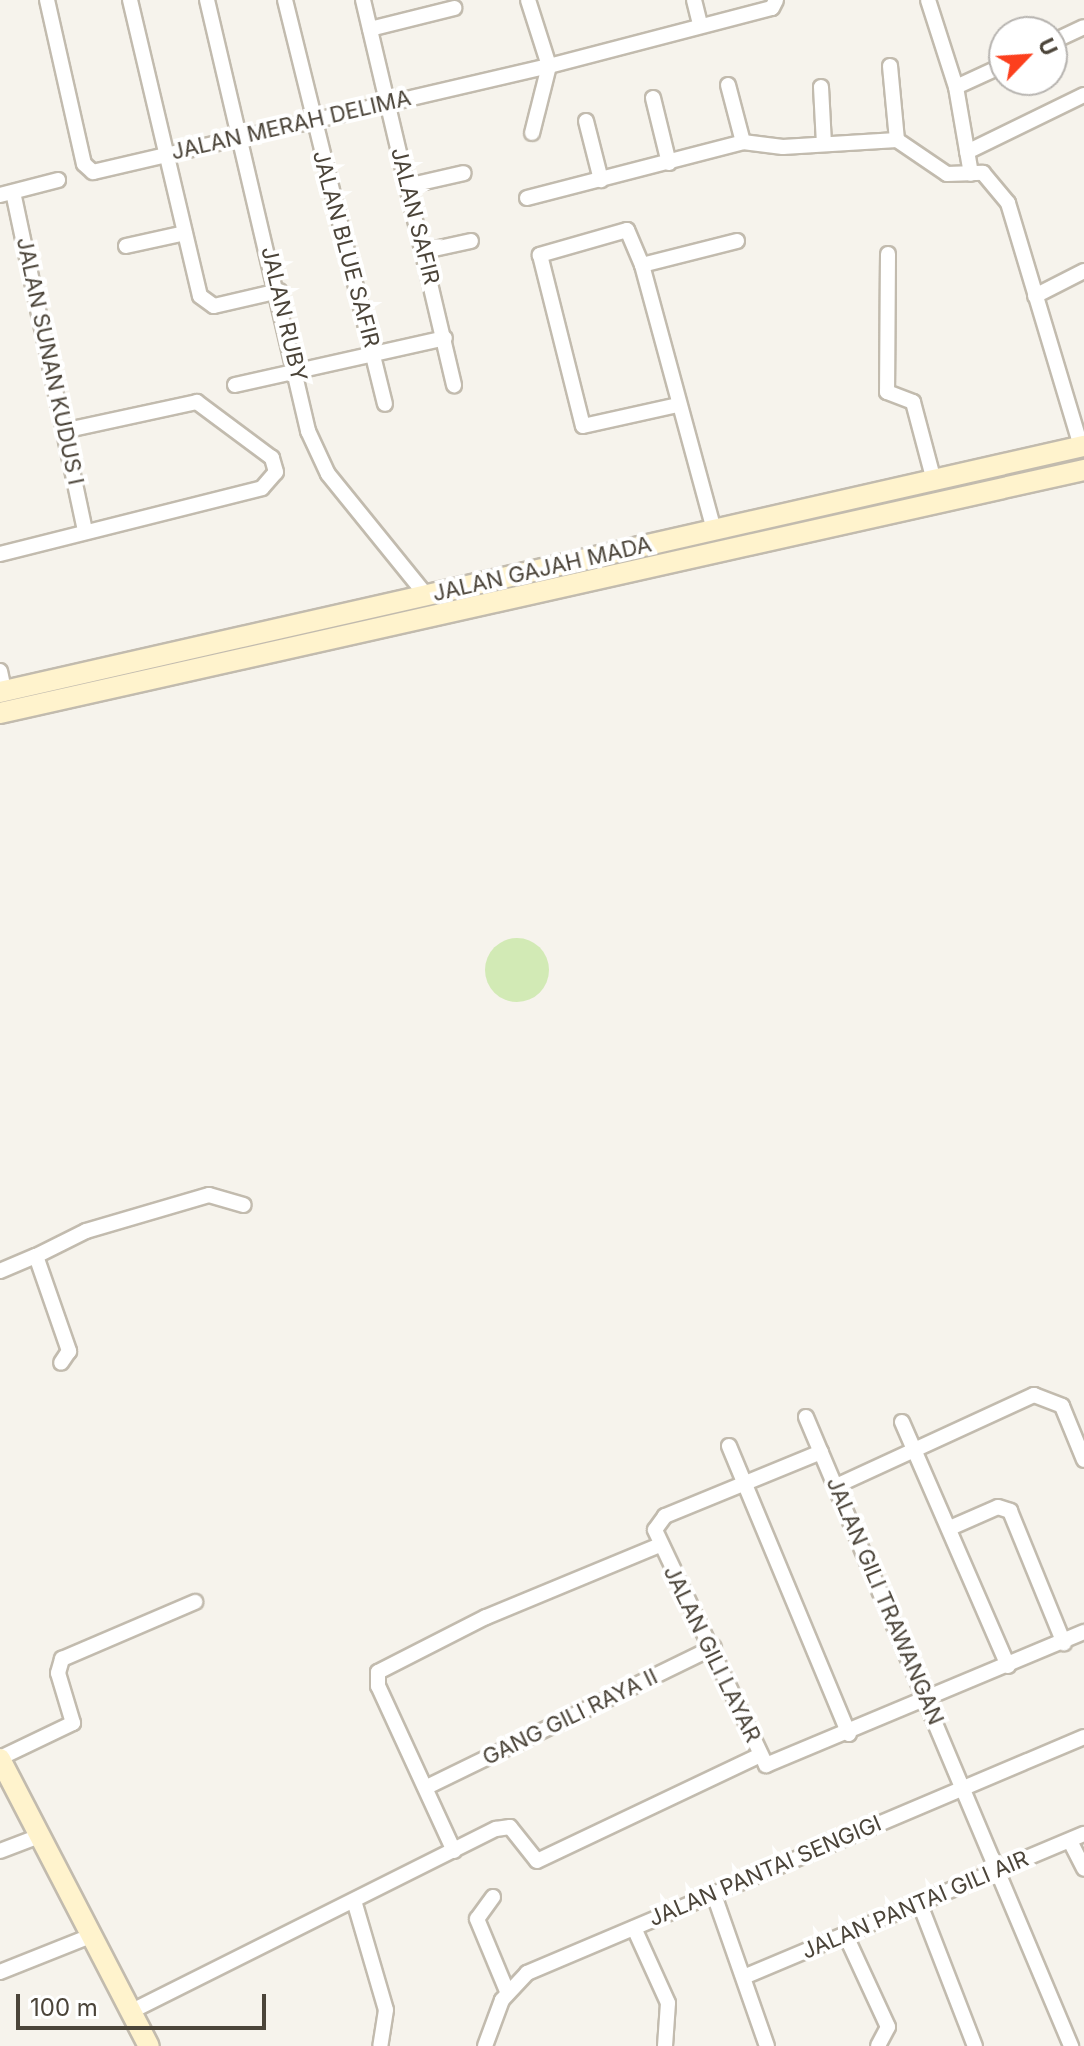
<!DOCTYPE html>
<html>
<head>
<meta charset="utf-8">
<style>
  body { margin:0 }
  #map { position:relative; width:1084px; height:2046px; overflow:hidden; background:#f6f3ec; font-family:Inter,sans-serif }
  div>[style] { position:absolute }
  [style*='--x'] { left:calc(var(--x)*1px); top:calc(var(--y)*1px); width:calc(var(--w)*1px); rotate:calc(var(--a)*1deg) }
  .green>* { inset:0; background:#d2eab5 }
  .round { border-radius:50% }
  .roads { filter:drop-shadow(2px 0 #c2bbae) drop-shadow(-2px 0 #c2bbae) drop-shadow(0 2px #c2bbae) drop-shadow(0 -2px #c2bbae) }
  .street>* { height:14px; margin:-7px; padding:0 7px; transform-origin:7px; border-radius:7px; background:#fff }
  .secondary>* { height:20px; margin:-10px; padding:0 10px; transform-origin:10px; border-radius:10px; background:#fff3cd }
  span { translate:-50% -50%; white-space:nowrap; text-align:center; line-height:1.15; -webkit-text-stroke:8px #fff; paint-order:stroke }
  .street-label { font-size:22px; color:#4b4439 }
  .north { position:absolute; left:988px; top:16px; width:80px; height:80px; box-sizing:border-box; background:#fff; border:2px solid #b7b4b0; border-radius:50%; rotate:65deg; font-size:22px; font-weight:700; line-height:32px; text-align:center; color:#4b4439 }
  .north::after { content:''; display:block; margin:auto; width:28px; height:36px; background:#fc3f1d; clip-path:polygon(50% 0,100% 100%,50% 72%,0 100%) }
  .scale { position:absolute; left:16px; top:1994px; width:250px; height:36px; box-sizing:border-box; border:4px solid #4b4439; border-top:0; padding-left:10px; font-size:24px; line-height:28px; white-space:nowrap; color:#4b4439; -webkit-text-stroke:6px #fff; paint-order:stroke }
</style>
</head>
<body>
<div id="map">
  <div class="green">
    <i class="round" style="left:485px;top:938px;width:64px;height:64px"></i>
  </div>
  <div class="roads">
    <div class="street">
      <i style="--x:47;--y:0;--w:168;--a:77.3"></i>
      <i style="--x:84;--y:164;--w:12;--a:42"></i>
      <i style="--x:93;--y:172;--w:468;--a:-13.1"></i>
      <i style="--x:549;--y:66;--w:230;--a:-14.6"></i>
      <i style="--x:772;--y:8;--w:9;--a:-63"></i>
      <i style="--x:130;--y:0;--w:304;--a:76.7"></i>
      <i style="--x:200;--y:296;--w:17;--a:36"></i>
      <i style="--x:214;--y:306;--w:67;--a:-13"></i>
      <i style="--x:207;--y:0;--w:443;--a:76.8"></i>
      <i style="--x:308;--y:431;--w:47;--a:65.1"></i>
      <i style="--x:328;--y:474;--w:156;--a:51"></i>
      <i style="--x:285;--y:0;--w:416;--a:76.1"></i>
      <i style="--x:363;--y:0;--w:396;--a:76.7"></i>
      <i style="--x:528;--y:0;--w:69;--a:72.3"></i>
      <i style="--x:549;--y:66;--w:69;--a:104.2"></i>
      <i style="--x:694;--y:0;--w:25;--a:76"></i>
      <i style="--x:928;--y:0;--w:91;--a:72.2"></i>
      <i style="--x:956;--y:87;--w:88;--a:80.2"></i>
      <i style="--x:370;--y:29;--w:87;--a:-14"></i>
      <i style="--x:1052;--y:42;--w:35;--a:-25"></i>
      <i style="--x:890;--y:66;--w:74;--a:84.6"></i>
      <i style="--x:728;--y:85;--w:59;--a:75.3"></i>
      <i style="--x:821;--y:87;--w:57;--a:87"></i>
      <i style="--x:956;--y:87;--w:53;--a:-24.6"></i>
      <i style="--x:653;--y:98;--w:67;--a:76.2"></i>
      <i style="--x:586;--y:121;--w:61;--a:75.7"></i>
      <i style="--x:967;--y:152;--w:130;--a:-26"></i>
      <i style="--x:407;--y:186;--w:58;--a:-12.8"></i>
      <i style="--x:13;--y:192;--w:347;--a:78"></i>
      <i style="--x:0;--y:195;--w:60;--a:-14.5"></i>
      <i style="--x:527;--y:198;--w:223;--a:-14.5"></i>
      <i style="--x:743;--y:142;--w:40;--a:7.1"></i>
      <i style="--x:783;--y:147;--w:114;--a:-3.5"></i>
      <i style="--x:897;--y:140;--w:60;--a:34.2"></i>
      <i style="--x:947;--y:174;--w:36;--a:-2"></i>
      <i style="--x:983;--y:173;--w:39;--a:50"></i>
      <i style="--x:1008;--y:203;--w:255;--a:73.3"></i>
      <i style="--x:126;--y:246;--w:60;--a:-12.4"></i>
      <i style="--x:425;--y:251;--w:47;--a:-12.3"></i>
      <i style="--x:888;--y:254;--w:138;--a:90.4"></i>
      <i style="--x:887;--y:392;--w:28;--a:21"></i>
      <i style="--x:913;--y:402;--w:82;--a:75.1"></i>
      <i style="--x:642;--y:265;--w:38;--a:-113"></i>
      <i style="--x:627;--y:230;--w:91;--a:164"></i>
      <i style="--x:540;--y:255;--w:176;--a:75.9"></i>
      <i style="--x:583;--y:426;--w:97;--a:-12.5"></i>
      <i style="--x:1035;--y:296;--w:55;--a:-27"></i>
      <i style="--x:235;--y:385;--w:215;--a:-12.6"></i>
      <i style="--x:714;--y:530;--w:275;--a:-105.2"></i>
      <i style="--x:642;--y:265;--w:98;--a:-14.2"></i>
      <i style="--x:0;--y:554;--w:270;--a:-14.1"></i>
      <i style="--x:262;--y:488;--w:21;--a:-49"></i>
      <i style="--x:276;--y:472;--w:15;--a:-106"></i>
      <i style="--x:272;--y:458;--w:94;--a:-143.3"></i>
      <i style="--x:197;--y:402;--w:133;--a:167.8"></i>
      <i style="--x:0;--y:671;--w:19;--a:78"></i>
      <i style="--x:36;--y:1256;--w:56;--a:-26.6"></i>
      <i style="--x:86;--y:1231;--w:128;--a:-16.3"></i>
      <i style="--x:209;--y:1195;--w:36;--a:16"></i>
      <i style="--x:0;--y:1271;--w:39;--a:-23"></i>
      <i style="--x:36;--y:1256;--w:101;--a:70.8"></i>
      <i style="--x:69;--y:1351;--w:14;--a:124"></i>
      <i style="--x:806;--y:1417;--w:683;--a:67.15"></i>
      <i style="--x:902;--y:1422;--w:266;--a:66.5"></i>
      <i style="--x:729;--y:1446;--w:312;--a:67.4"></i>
      <i style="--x:821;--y:1452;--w:169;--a:157.7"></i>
      <i style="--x:665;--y:1516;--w:17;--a:126"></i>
      <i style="--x:655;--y:1530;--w:260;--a:64.7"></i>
      <i style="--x:766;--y:1765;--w:345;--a:-22.7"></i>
      <i style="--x:836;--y:1486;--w:218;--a:-24.7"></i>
      <i style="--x:1034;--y:1395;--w:30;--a:21"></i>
      <i style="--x:1062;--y:1406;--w:58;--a:67.8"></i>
      <i style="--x:950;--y:1528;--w:52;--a:-23.6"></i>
      <i style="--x:998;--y:1507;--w:13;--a:18"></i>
      <i style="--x:1010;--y:1511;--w:143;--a:67.8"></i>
      <i style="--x:0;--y:1758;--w:81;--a:-25.6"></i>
      <i style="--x:73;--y:1723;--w:52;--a:-106.7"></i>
      <i style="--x:58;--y:1673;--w:15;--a:-74"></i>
      <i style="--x:62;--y:1659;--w:145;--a:-23.2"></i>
      <i style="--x:427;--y:1787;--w:319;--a:-26"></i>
      <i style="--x:1070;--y:1841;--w:31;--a:63"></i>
      <i style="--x:0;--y:1851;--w:45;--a:-20.9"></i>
      <i style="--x:454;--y:1851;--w:182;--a:-114.7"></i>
      <i style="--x:378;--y:1686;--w:14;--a:-90"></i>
      <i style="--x:378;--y:1672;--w:121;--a:-27"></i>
      <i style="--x:486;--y:1617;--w:188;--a:-22.5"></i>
      <i style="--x:713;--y:1892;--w:163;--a:70.7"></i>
      <i style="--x:493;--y:1897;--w:27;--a:126"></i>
      <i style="--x:477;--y:1919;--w:78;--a:67.4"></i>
      <i style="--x:355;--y:1904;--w:110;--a:73.7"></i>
      <i style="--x:386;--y:2010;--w:36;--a:99"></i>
      <i style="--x:921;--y:1907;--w:149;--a:68.8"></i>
      <i style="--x:634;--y:1928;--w:82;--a:65.6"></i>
      <i style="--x:668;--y:2003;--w:43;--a:94"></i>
      <i style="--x:846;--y:1936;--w:100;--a:65.2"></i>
      <i style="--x:888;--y:2027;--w:21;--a:118"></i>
      <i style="--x:0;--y:1972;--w:100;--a:-21.7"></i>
      <i style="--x:746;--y:1976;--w:367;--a:-22.8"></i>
      <i style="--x:132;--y:2011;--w:407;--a:-26.6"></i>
      <i style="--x:496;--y:1829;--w:14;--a:-8"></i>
      <i style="--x:510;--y:1827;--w:43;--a:51.5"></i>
      <i style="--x:537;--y:1861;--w:247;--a:-25.4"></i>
      <i style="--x:485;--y:2046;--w:49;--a:-69.7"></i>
      <i style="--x:502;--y:2000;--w:37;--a:-47"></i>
      <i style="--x:527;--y:1973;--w:605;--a:-22.96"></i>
    </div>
    <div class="secondary">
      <i style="--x:0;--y:692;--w:1112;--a:-12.79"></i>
      <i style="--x:0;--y:713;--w:1111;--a:-12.64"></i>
      <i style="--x:0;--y:1759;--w:323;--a:62.6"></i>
    </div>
  </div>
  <div class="street-label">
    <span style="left:291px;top:125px;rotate:-13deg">JALAN MERAH DELIMA</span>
    <span style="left:415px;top:216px;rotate:76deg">JALAN SAFIR</span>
    <span style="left:346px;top:249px;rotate:75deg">JALAN BLUE SAFIR</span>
    <span style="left:284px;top:314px;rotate:77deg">JALAN RUBY</span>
    <span style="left:50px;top:361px;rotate:78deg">JALAN SUNAN KUDUS I</span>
    <span style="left:542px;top:569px;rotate:-13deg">JALAN GAJAH MADA</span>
    <span style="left:885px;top:1601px;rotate:67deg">JALAN GILI TRAWANGAN</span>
    <span style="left:712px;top:1654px;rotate:64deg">JALAN GILI LAYAR</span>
    <span style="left:570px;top:1717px;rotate:-26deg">GANG GILI RAYA II</span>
    <span style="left:765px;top:1871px;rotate:-23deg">JALAN PANTAI SENGIGI</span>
    <span style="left:915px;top:1905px;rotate:-23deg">JALAN PANTAI GILI AIR</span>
  </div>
  <div class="north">U</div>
  <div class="scale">100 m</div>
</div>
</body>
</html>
